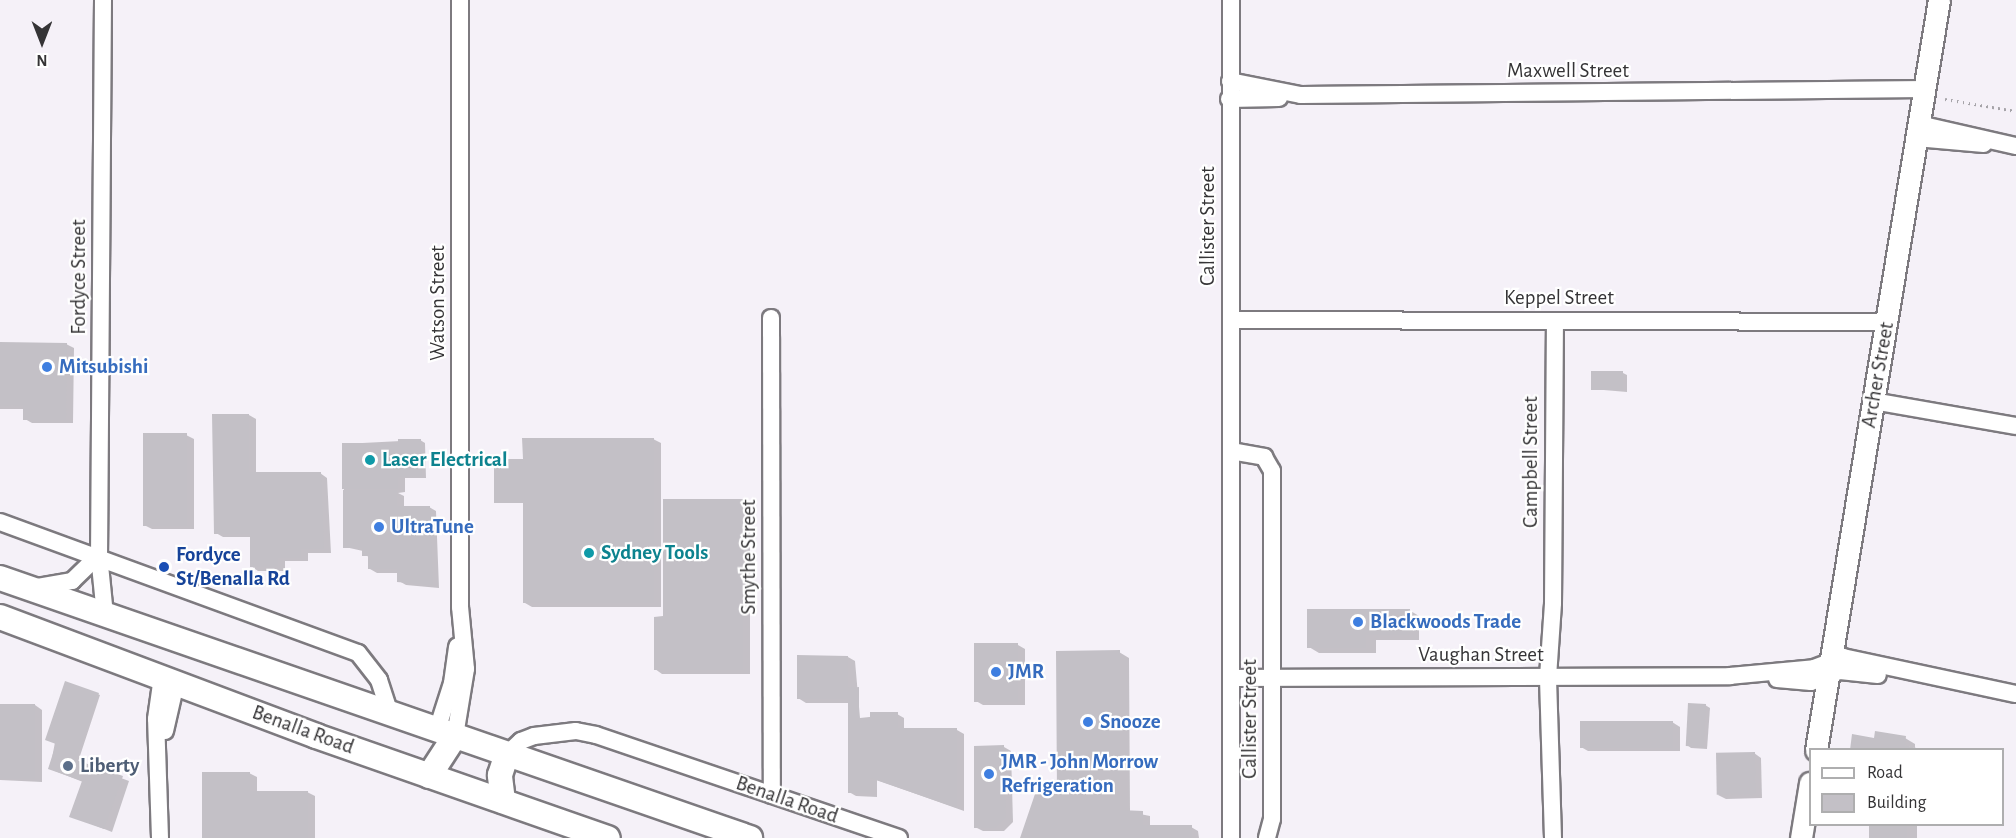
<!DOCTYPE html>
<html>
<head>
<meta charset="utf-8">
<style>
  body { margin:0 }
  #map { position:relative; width:2016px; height:838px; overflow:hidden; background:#f5f1f8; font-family:"Alegreya Sans",sans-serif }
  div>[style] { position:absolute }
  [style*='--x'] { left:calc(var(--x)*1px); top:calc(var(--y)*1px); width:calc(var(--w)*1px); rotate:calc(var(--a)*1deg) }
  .shadow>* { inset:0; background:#0003; transform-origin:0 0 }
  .building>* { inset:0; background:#c3c0c6; transform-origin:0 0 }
  .path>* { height:3px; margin-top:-1.5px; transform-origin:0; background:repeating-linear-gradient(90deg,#a6a4a9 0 1.5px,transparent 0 6px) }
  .roads { filter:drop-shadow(2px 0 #7d7a7f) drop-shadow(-2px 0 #7d7a7f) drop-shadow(0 2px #7d7a7f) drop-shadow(0 -2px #7d7a7f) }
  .minor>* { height:16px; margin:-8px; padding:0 8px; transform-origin:8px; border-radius:8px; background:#fff }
  .major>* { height:21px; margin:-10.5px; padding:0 10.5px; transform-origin:10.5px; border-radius:10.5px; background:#fff }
  .highway>* { height:24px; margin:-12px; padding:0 12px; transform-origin:12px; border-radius:12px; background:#fff }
  .dots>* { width:16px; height:16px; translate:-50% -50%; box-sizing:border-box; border:3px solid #fff; border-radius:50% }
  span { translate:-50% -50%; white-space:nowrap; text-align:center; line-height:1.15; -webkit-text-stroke:4.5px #fff; paint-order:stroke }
  .street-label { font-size:21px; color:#353436 }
  .shop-label { font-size:21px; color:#366cbe; font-weight:700 }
  .left { translate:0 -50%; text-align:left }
  .culture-label { font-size:21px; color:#0d838f; font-weight:700 }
  .transit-label { font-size:21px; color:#164399; font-weight:700 }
  .service-label { font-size:21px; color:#4e5e75; font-weight:700 }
  .legend { position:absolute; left:1809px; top:748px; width:195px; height:78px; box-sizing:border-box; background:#fff; border:2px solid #aeaeaf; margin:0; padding:8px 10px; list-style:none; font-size:18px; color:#353436 }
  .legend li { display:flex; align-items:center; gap:12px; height:30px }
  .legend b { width:30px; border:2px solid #aeaeaf }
  .north { position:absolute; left:12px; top:12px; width:60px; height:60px; -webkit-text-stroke:4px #fff; paint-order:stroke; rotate:180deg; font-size:16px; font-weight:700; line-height:24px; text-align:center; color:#353436 }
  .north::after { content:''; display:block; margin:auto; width:21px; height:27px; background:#353436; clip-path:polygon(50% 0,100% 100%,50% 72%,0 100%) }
</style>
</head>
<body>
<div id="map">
  <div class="shadow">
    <i style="clip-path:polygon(0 344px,66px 344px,74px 348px,73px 423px,32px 423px,25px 419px,25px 409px,0 409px)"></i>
    <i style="clip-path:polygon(1623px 373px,1627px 375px,1627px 392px,1592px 389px)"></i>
    <i style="clip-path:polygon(249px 415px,256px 419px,256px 474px,320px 473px,327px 478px,331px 553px,308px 553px,308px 561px,285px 561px,285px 571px,258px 571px,251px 566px,251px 537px,223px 537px,216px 533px)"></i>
    <i style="clip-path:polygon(186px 435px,194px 439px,194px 529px,152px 529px,144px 525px)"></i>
    <i style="clip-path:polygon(653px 439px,661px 443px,661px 607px,532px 607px,525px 603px,524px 503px,495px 502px,524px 461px)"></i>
    <i style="clip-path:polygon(420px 440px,425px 443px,426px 478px,405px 478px,405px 492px,398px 493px,404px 496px,404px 507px,429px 507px,436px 511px,439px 588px,406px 585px,399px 581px,399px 573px,377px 573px,370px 569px,370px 559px,363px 551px,345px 547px,343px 444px)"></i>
    <i style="clip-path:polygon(743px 500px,750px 504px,750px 674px,662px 674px,655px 669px,664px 618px)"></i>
    <i style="clip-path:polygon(1409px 610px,1419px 616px,1419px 640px,1376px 640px,1376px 653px,1319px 653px,1309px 647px)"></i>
    <i style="clip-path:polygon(1018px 645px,1025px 649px,1025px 705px,983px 705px,976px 701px)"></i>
    <i style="clip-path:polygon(1119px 652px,1129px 658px,1130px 812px,1150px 816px,1150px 827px,1191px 827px,1198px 831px,1199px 838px,1022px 838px,1058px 795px)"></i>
    <i style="clip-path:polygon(848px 657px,855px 661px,860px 718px,897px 714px,904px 718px,904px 730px,957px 730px,964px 734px,964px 811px,877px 780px,877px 797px,856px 796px,849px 792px,849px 703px,806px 703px,798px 698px)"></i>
    <i style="clip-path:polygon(66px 683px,100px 695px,78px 762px,129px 781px,112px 832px,71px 816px,83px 782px,50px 769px)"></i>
    <i style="clip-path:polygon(0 705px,35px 705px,42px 710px,42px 782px,0 780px)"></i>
    <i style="clip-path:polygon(1705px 705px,1710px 708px,1707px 749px,1691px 748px,1687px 745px)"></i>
    <i style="clip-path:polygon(1672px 722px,1680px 727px,1680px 751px,1588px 751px,1581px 747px)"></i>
    <i style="clip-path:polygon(1905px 738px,1915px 744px,1915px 748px,1875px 739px)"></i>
    <i style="clip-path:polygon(1004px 747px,1011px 751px,1013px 822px,1004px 831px,983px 831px,975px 827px)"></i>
    <i style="clip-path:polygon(1754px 753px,1761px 758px,1762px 798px,1726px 799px,1718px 795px)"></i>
    <i style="clip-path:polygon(249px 773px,257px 777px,257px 792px,307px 792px,315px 796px,315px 838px,203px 838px)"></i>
    <i style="left:1870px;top:824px;width:47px;height:14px"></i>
  </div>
  <div class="building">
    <i style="clip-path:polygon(0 342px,67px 343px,66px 420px,23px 420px,23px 405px,0 406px)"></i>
    <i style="left:1591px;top:371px;width:32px;height:19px"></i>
    <i style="clip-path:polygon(212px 414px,249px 414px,249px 472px,321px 472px,324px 549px,301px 549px,301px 558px,278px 558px,278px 567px,250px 567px,250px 534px,214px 534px)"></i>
    <i style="left:143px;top:433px;width:44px;height:93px"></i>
    <i style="clip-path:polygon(522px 438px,654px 438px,654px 603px,523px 603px,523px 503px,494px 503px,494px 459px,523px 459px)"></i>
    <i style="clip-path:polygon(398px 439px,421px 439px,422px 476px,398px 477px,398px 489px,342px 489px,342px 443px,398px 443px)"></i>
    <i style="clip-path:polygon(343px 490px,397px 490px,397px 506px,430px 506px,433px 585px,397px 582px,397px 569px,368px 569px,368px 556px,362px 556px,362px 548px,343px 548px)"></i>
    <i style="clip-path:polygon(663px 499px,743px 499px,743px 670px,654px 670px,654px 617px,663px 616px)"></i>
    <i style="clip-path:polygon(1307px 609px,1410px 609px,1410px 635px,1366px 635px,1366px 648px,1307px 648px)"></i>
    <i style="left:974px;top:643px;width:44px;height:59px"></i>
    <i style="clip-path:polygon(1120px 650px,1120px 810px,1143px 811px,1143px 825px,1192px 825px,1192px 838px,1020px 838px,1035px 794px,1057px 794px,1056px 651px)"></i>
    <i style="clip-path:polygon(797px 655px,848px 656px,848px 688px,859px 687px,859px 718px,870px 718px,870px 712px,898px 712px,898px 728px,957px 728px,957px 808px,870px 778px,870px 793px,848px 793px,848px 699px,797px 699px)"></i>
    <i style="clip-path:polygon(65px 681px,99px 693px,76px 760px,123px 776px,104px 829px,69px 817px,82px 781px,48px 769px,56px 744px,45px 740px)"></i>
    <i style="left:1688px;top:703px;width:18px;height:43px;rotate:3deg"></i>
    <i style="left:0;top:704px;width:35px;height:75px"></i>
    <i style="left:1580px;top:721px;width:93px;height:27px"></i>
    <i style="clip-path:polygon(1875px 731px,1906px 736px,1905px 745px,1924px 750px,1850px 750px,1852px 734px,1874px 738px)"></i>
    <i style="clip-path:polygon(1004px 745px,1006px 818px,996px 828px,974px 828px,974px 746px)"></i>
    <i style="left:1755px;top:752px;width:42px;height:39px;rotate:89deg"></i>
    <i style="clip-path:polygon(202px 772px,250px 772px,250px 791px,308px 791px,308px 838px,202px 838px)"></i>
    <i style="left:1869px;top:824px;width:38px;height:14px"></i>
  </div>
  <div class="path">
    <i style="--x:1945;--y:99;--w:72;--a:9.6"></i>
  </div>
  <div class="roads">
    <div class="minor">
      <i style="--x:103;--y:0;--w:555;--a:90.41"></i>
      <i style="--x:99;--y:555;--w:60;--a:84.3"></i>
      <i style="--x:1230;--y:81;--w:72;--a:11.2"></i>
      <i style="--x:1301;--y:95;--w:624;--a:-0.55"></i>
      <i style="--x:1229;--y:99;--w:50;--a:-1.1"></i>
      <i style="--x:1919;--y:124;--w:99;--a:12.8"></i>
      <i style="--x:1916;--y:138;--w:68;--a:5"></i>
      <i style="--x:771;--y:318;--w:477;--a:89.9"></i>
      <i style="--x:1231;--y:320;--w:656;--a:0.17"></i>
      <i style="--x:1873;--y:401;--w:145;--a:9.9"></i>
      <i style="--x:1231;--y:451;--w:34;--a:10"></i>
      <i style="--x:1264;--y:457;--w:16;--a:60"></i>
      <i style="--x:1272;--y:471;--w:348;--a:90"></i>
      <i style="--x:1272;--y:819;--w:20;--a:105"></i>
      <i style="--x:0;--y:522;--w:381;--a:20.1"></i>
      <i style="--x:358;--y:653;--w:34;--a:52"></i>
      <i style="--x:379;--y:680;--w:35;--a:72"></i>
      <i style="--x:32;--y:588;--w:41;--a:-9.9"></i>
      <i style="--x:72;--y:581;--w:37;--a:-44"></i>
      <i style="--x:1231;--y:678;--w:499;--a:-0.2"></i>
      <i style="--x:1730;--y:676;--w:84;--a:-5.4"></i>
      <i style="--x:1814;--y:668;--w:31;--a:-21"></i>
      <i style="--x:1843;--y:657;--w:177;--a:12.1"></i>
      <i style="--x:1777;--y:679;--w:34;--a:5"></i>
      <i style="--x:1811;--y:682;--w:31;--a:-21"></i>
      <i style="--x:1840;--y:671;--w:38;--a:6"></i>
      <i style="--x:437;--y:730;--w:49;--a:-72.3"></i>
      <i style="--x:452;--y:683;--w:37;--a:-82"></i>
      <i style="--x:165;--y:731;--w:49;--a:-77.1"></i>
      <i style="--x:455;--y:736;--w:68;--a:-80.7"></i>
      <i style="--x:466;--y:669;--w:62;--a:-95.5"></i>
      <i style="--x:460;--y:607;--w:607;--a:-90"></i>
      <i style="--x:507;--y:754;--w:19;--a:-43"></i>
      <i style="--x:521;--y:741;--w:14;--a:-21"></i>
      <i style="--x:534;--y:736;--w:42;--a:-6.8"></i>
      <i style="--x:576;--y:731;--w:20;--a:11"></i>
      <i style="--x:596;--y:735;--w:320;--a:18.8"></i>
      <i style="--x:160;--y:838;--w:119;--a:-91.9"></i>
      <i style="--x:156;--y:719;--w:42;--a:-81.9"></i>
      <i style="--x:1231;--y:838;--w:838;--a:-90"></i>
      <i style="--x:1553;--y:838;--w:161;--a:-91.8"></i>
      <i style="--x:1548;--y:677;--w:74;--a:-86.1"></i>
      <i style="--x:1553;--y:603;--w:282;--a:-89.6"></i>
    </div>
    <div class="major">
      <i style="--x:1816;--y:750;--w:760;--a:-80.69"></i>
      <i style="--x:1801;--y:838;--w:56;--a:-80.7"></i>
    </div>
    <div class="highway">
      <i style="--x:0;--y:578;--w:794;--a:19.12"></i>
      <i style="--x:0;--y:617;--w:338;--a:20.6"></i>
      <i style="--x:316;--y:736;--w:309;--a:19.3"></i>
      <i style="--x:429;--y:776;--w:48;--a:-57"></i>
      <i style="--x:503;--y:801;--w:26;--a:-97"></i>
      <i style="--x:500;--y:775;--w:22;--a:-72"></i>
    </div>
  </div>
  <div class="dots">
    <i style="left:47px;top:367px;background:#3f7fe0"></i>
    <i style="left:370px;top:460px;background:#0f9aa8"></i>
    <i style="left:379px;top:527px;background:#3f7fe0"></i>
    <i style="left:589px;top:553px;background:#0f9aa8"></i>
    <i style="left:164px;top:567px;background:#1a4fb4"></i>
    <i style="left:1358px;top:622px;background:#3f7fe0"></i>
    <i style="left:996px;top:672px;background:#3f7fe0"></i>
    <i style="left:1088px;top:722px;background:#3f7fe0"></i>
    <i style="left:68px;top:766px;background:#5c6f8a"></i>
    <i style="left:989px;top:774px;background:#3f7fe0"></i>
  </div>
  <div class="street-label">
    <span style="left:1568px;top:71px">Maxwell Street</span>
    <span style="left:1208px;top:226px;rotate:-90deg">Callister Street</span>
    <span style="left:79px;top:277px;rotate:-90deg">Fordyce Street</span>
    <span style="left:1559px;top:298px">Keppel Street</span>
    <span style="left:438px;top:303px;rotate:-90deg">Watson Street</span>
    <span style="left:1878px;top:375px;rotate:-80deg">Archer Street</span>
    <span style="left:1531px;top:462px;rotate:-90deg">Campbell Street</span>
    <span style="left:749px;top:557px;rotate:-90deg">Smythe Street</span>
    <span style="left:1481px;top:655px">Vaughan Street</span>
    <span style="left:1250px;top:719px;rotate:-90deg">Callister Street</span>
    <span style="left:303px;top:730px;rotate:20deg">Benalla Road</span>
    <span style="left:787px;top:800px;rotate:19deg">Benalla Road</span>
  </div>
  <div class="shop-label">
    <span class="left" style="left:59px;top:367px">Mitsubishi</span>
    <span class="left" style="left:391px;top:527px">UltraTune</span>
    <span class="left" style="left:1370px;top:622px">Blackwoods Trade</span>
    <span class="left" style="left:1008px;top:672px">JMR</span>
    <span class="left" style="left:1100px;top:722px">Snooze</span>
    <span class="left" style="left:1001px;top:774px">JMR - John Morrow<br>Refrigeration</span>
  </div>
  <div class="culture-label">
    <span class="left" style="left:382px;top:460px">Laser Electrical</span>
    <span class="left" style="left:601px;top:553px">Sydney Tools</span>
  </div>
  <div class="transit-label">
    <span class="left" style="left:176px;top:567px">Fordyce<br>St/Benalla Rd</span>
  </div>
  <div class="service-label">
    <span class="left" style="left:80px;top:766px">Liberty</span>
  </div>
  <ul class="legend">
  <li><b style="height:8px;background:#fff"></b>Road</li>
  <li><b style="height:16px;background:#c3c0c6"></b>Building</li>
  </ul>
  <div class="north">N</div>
</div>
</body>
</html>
